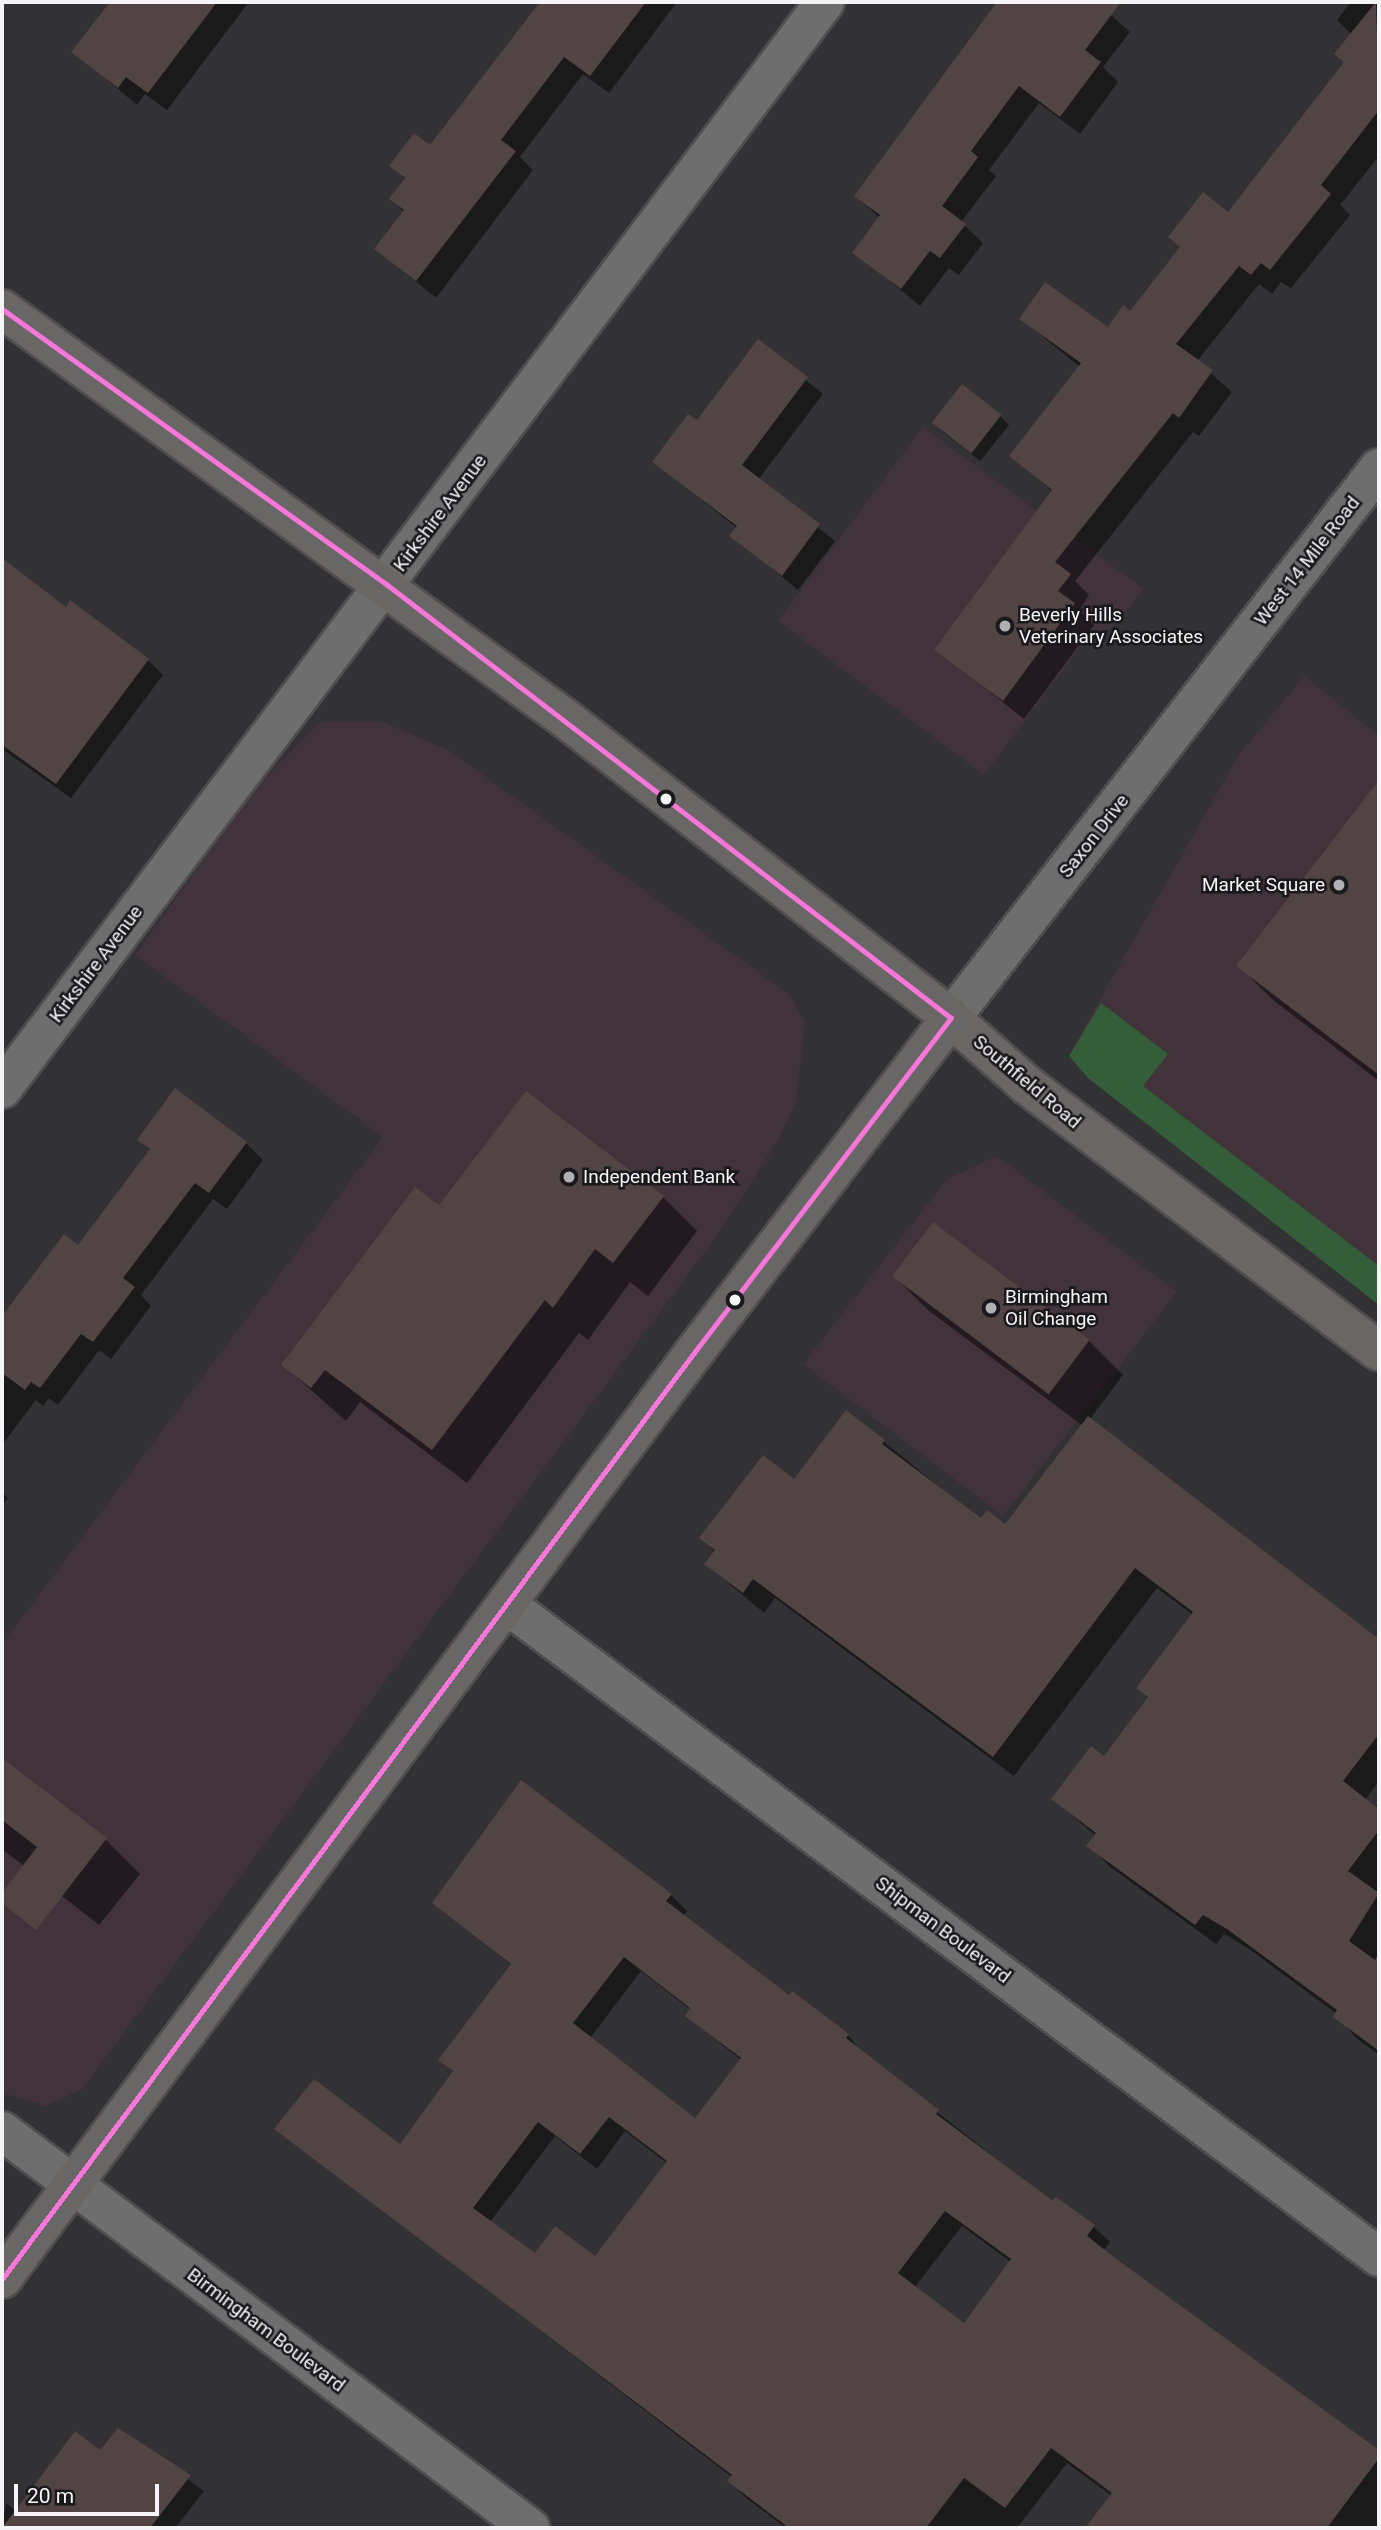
<!DOCTYPE html>
<html>
<head>
<meta charset="utf-8">
<style>
  body { margin:0 }
  #map { position:relative; width:1381px; height:2530px; overflow:hidden; background:#323133; font-family:Roboto,sans-serif }
  div>[style] { position:absolute }
  [style*='--x'] { left:calc(var(--x)*1px); top:calc(var(--y)*1px); width:calc(var(--w)*1px); rotate:calc(var(--a)*1deg) }
  .commercial>* { inset:0; background:#42323a }
  .green>* { inset:0; background:#335e39 }
  .shadow>* { inset:0; background:#0007 }
  .building>* { inset:0; background:#524445; transform-origin:0 0 }
  .roads { filter:drop-shadow(2px 0 #4f4e4f) drop-shadow(-2px 0 #4f4e4f) drop-shadow(0 2px #4f4e4f) drop-shadow(0 -2px #4f4e4f) }
  .minor>* { height:38px; margin:-19px; padding:0 19px; transform-origin:19px; border-radius:19px; background:#6f6e6f }
  .secondary>* { height:38px; margin:-19px; padding:0 19px; transform-origin:19px; border-radius:19px; background:#696765 }
  .bus-1>* { height:5px; margin:-2.5px; padding:0 2.5px; transform-origin:2.5px; border-radius:2.5px; background:#f676d9 }
  .dots>* { width:19px; height:19px; translate:-50% -50%; box-sizing:border-box; border:4px solid #19181a; border-radius:50% }
  span { translate:-50% -50%; white-space:nowrap; text-align:center; line-height:1.15; -webkit-text-stroke:5px #19181a; paint-order:stroke }
  .street-label { font-size:19px; color:#f5f4f6 }
  .poi-label { font-size:19px; color:#f5f4f6 }
  .left { translate:0 -50%; text-align:left }
  .right { translate:-100% -50%; text-align:right }
  .frame { position:absolute; inset:0; border:4px solid #f5f4f6; pointer-events:none }
  .scale { position:absolute; left:14px; top:2484px; width:145px; height:32px; box-sizing:border-box; border:4px solid #f5f4f6; border-top:0; padding-left:9px; font-size:21px; line-height:24px; white-space:nowrap; color:#f5f4f6; -webkit-text-stroke:5px #19181a; paint-order:stroke }
</style>
</head>
<body>
<div id="map">
  <div class="commercial">
    <i style="clip-path:polygon(923px 427px,1144px 589px,1114px 625px,1084px 642px,984px 775px,778px 621px)"></i>
    <i style="clip-path:polygon(1304px 676px,1379px 736px,1379px 1279px,1074px 1045px,1238px 756px)"></i>
    <i style="clip-path:polygon(320px 722px,383px 722px,448px 750px,789px 994px,805px 1023px,796px 1102px,778px 1141px,710px 1245px,82px 2089px,46px 2106px,2px 2093px,2px 1644px,383px 1137px,135px 955px,254px 789px)"></i>
    <i style="clip-path:polygon(997px 1156px,1177px 1292px,1003px 1516px,803px 1364px,947px 1179px)"></i>
  </div>
  <div class="green">
    <i style="clip-path:polygon(1101px 1003px,1168px 1054px,1143px 1086px,1379px 1266px,1379px 1305px,1088px 1078px,1069px 1056px)"></i>
  </div>
  <div class="shadow">
    <i style="clip-path:polygon(124px 2px,249px 2px,167px 110px,145px 94px,137px 105px,74px 52px)"></i>
    <i style="clip-path:polygon(538px 2px,677px 2px,609px 93px,583px 74px,520px 157px,533px 170px,436px 298px,376px 249px,404px 212px,391px 199px,406px 180px,391px 166px,430px 148px,540px 4px)"></i>
    <i style="clip-path:polygon(999px 2px,1012px 7px,1016px 2px,1096px 2px,1130px 32px,1103px 67px,1118px 82px,1080px 134px,1039px 103px,989px 170px,996px 176px,961px 222px,983px 243px,959px 275px,949px 268px,920px 306px,855px 252px,880px 218px,856px 196px)"></i>
    <i style="clip-path:polygon(1351px 2px,1379px 2px,1379px 156px,1340px 205px,1350px 215px,1291px 288px,1281px 282px,1272px 294px,1259px 284px,1197px 361px,1232px 392px,1199px 436px,1193px 432px,1075px 581px,1089px 595px,1079px 610px,1094px 625px,1024px 719px,936px 649px,1053px 492px,1011px 456px,1080px 367px,1021px 319px,1108px 329px,1131px 313px,1181px 248px,1170px 237px,1228px 214px,1346px 63px,1352px 35px,1337px 20px)"></i>
    <i style="clip-path:polygon(758px 341px,823px 394px,758px 480px,835px 541px,798px 590px,732px 536px,737px 528px,654px 462px,697px 423px)"></i>
    <i style="clip-path:polygon(1000px 416px,1009px 425px,980px 461px,942px 431px)"></i>
    <i style="clip-path:polygon(4px 562px,66px 609px,148px 660px,163px 675px,71px 798px,2px 749px)"></i>
    <i style="clip-path:polygon(1368px 798px,1379px 806px,1379px 1081px,1273px 1000px,1239px 966px)"></i>
    <i style="clip-path:polygon(526px 1094px,663px 1197px,697px 1231px,648px 1296px,630px 1282px,588px 1340px,579px 1333px,467px 1483px,360px 1402px,346px 1421px,283px 1365px,439px 1207px)"></i>
    <i style="clip-path:polygon(139px 1139px,246px 1143px,263px 1160px,227px 1209px,213px 1199px,141px 1295px,151px 1306px,111px 1359px,99px 1350px,58px 1405px,49px 1398px,43px 1406px,36px 1400px,2px 1445px,2px 1334px,78px 1247px,151px 1151px)"></i>
    <i style="clip-path:polygon(894px 1276px,1089px 1341px,1123px 1375px,1090px 1419px,1379px 1641px,1379px 1781px,1365px 1800px,1379px 1811px,1379px 2055px,1355px 2037px,1337px 2014px,1249px 1949px,1224px 1934px,1216px 1944px,1109px 1866px,1089px 1845px,1096px 1836px,1053px 1799px,1104px 1758px,1149px 1698px,1138px 1687px,1193px 1615px,1157px 1588px,1014px 1776px,775px 1598px,764px 1613px,706px 1564px,715px 1552px,702px 1538px,794px 1481px,883px 1441px,981px 1521px,1005px 1527px,1083px 1426px,928px 1310px)"></i>
    <i style="clip-path:polygon(2px 1492px,8px 1498px,2px 1506px)"></i>
    <i style="clip-path:polygon(14px 1769px,106px 1840px,140px 1874px,99px 1925px,2px 1849px,2px 1776px,6px 1780px)"></i>
    <i style="clip-path:polygon(evenodd,671px 1895px,687px 1911px,683px 1916px,789px 1997px,848px 2035px,862px 2053px,1054px 2204px,1057px 2199px,1094px 2227px,1110px 2242px,1103px 2251px,1114px 2260px,1379px 2456px,1379px 2528px,1087px 2528px,1112px 2496px,1067px 2463px,1017px 2528px,786px 2528px,745px 2497px,729px 2481px,732px 2477px,277px 2129px,401px 2146px,454px 2073px,441px 2060px,512px 1966px,435px 1902px,671px 1895px,641px 1971px,691px 2010px,687px 2016px,741px 2060px,695px 2121px,590px 2038px,641px 1971px,671px 1895px,625px 2131px,667px 2163px,595px 2258px,535px 2256px,490px 2222px,555px 2136px,597px 2169px,625px 2131px,671px 1895px,962px 2226px,1011px 2262px,965px 2326px,914px 2288px,962px 2226px)"></i>
    <i style="clip-path:polygon(118px 2430px,204px 2491px,175px 2528px,110px 2528px,90px 2513px,78px 2528px,2px 2528px,6px 2503px,16px 2511px,101px 2453px)"></i>
  </div>
  <div class="building">
    <i style="clip-path:polygon(110px 2px,217px 2px,148px 93px,126px 77px,118px 88px,71px 52px)"></i>
    <i style="clip-path:polygon(540px 2px,646px 2px,590px 76px,564px 57px,501px 140px,516px 151px,416px 281px,374px 249px,404px 210px,389px 199px,405px 178px,389px 166px,414px 133px,430px 145px)"></i>
    <i style="clip-path:polygon(997px 2px,1121px 2px,1085px 50px,1101px 62px,1060px 117px,1019px 86px,971px 151px,978px 157px,942px 206px,966px 224px,940px 258px,930px 251px,901px 289px,852px 253px,880px 215px,854px 196px)"></i>
    <i style="clip-path:polygon(1376px 2px,1379px 110px,1321px 185px,1331px 194px,1270px 270px,1261px 263px,1251px 275px,1239px 266px,1176px 344px,1213px 370px,1179px 418px,1173px 413px,1055px 562px,1071px 574px,1058px 591px,1075px 603px,1003px 701px,934px 650px,1052px 490px,1009px 456px,1081px 363px,1019px 319px,1045px 282px,1108px 327px,1123px 305px,1130px 311px,1180px 247px,1168px 237px,1203px 192px,1228px 212px,1344px 62px,1334px 54px)"></i>
    <i style="clip-path:polygon(758px 339px,808px 377px,742px 465px,820px 524px,782px 576px,729px 536px,737px 526px,652px 462px,688px 414px,697px 420px)"></i>
    <i style="left:962px;top:384px;width:50px;height:49px;rotate:38deg"></i>
    <i style="clip-path:polygon(2px 558px,66px 607px,70px 600px,149px 659px,56px 784px,2px 745px)"></i>
    <i style="clip-path:polygon(1379px 780px,1379px 1075px,1236px 966px)"></i>
    <i style="clip-path:polygon(175px 1088px,247px 1142px,209px 1193px,195px 1183px,123px 1278px,135px 1287px,93px 1342px,81px 1334px,40px 1388px,31px 1382px,25px 1390px,2px 1373px,2px 1316px,64px 1234px,78px 1245px,150px 1149px,137px 1140px)"></i>
    <i style="clip-path:polygon(526px 1091px,664px 1196px,613px 1263px,595px 1249px,553px 1308px,545px 1300px,432px 1450px,325px 1370px,311px 1388px,281px 1365px,415px 1187px,439px 1205px)"></i>
    <i style="left:933px;top:1222px;width:196px;height:68px;rotate:37deg"></i>
    <i style="clip-path:polygon(846px 1410px,885px 1440px,882px 1444px,981px 1518px,987px 1510px,1005px 1524px,1088px 1416px,1379px 1639px,1379px 1734px,1343px 1781px,1379px 1809px,1379px 1830px,1348px 1871px,1379px 1893px,1349px 1941px,1375px 1960px,1379px 1953px,1379px 2051px,1333px 2017px,1337px 2010px,1227px 1929px,1203px 1915px,1195px 1925px,1086px 1846px,1096px 1833px,1051px 1799px,1091px 1746px,1104px 1756px,1148px 1697px,1136px 1688px,1193px 1612px,1135px 1568px,993px 1757px,753px 1579px,743px 1593px,704px 1564px,715px 1550px,699px 1538px,763px 1455px,794px 1479px)"></i>
    <i style="clip-path:polygon(2px 1758px,107px 1838px,36px 1930px,2px 1903px,2px 1893px,37px 1847px,2px 1820px)"></i>
    <i style="clip-path:polygon(evenodd,521px 1780px,672px 1894px,666px 1901px,789px 1995px,792px 1991px,849px 2034px,846px 2038px,939px 2110px,936px 2114px,1053px 2201px,1056px 2197px,1095px 2225px,1087px 2236px,1115px 2258px,1379px 2450px,1379px 2458px,1327px 2528px,1085px 2528px,1112px 2493px,1051px 2448px,1005px 2508px,964px 2478px,926px 2528px,789px 2528px,727px 2481px,732px 2475px,274px 2129px,314px 2079px,400px 2144px,453px 2071px,438px 2060px,511px 1964px,432px 1903px,521px 1780px,624px 1957px,690px 2008px,685px 2016px,741px 2058px,695px 2118px,573px 2023px,624px 1957px,521px 1780px,609px 2117px,667px 2161px,595px 2256px,555px 2226px,535px 2253px,473px 2208px,538px 2122px,580px 2154px,609px 2117px,521px 1780px,945px 2211px,1011px 2259px,964px 2323px,898px 2273px,945px 2211px)"></i>
    <i style="clip-path:polygon(118px 2428px,191px 2475px,150px 2528px,2px 2528px,75px 2431px,100px 2450px)"></i>
  </div>
  <div class="roads">
    <div class="minor">
      <i style="--x:951;--y:1018;--w:697;--a:-52.11"></i>
      <i style="--x:2;--y:1089;--w:1363;--a:-52.87"></i>
      <i style="--x:506;--y:1604;--w:1090;--a:36.8"></i>
      <i style="--x:2;--y:2131;--w:661;--a:36.94"></i>
    </div>
    <div class="secondary">
      <i style="--x:2;--y:309;--w:697;--a:36.02"></i>
      <i style="--x:566;--y:719;--w:487;--a:37.8"></i>
      <i style="--x:951;--y:1018;--w:101;--a:41.4"></i>
      <i style="--x:1027;--y:1085;--w:441;--a:37.1"></i>
      <i style="--x:2;--y:2279;--w:1160;--a:-53.24"></i>
      <i style="--x:696;--y:1350;--w:419;--a:-52.5"></i>
    </div>
  </div>
  <div class="bus-1">
    <i style="--x:2;--y:309;--w:472;--a:35.6"></i>
    <i style="--x:386;--y:584;--w:712;--a:37.53"></i>
    <i style="--x:2;--y:2279;--w:1160;--a:-53.24"></i>
    <i style="--x:696;--y:1350;--w:419;--a:-52.5"></i>
  </div>
  <div class="dots">
    <i style="left:1005px;top:626px;background:#b1b0b2"></i>
    <i style="left:666px;top:799px;background:#f5f4f6"></i>
    <i style="left:1339px;top:885px;background:#b1b0b2"></i>
    <i style="left:569px;top:1177px;background:#b1b0b2"></i>
    <i style="left:735px;top:1300px;background:#f5f4f6"></i>
    <i style="left:991px;top:1308px;background:#b1b0b2"></i>
  </div>
  <div class="street-label">
    <span style="left:440px;top:513px;rotate:-53deg">Kirkshire Avenue</span>
    <span style="left:1307px;top:561px;rotate:-52deg">West 14 Mile Road</span>
    <span style="left:1094px;top:836px;rotate:-52deg">Saxon Drive</span>
    <span style="left:96px;top:964px;rotate:-53deg">Kirkshire Avenue</span>
    <span style="left:1027px;top:1082px;rotate:40deg">Southfield Road</span>
    <span style="left:943px;top:1930px;rotate:37deg">Shipman Boulevard</span>
    <span style="left:266px;top:2330px;rotate:37deg">Birmingham Boulevard</span>
  </div>
  <div class="poi-label">
    <span class="left" style="left:1019px;top:626px">Beverly Hills<br>Veterinary Associates</span>
    <span class="right" style="left:1325px;top:885px">Market Square</span>
    <span class="left" style="left:583px;top:1177px">Independent Bank</span>
    <span class="left" style="left:1005px;top:1308px">Birmingham<br>Oil Change</span>
  </div>
  <div class="frame"></div>
  <div class="scale">20 m</div>
</div>
</body>
</html>
